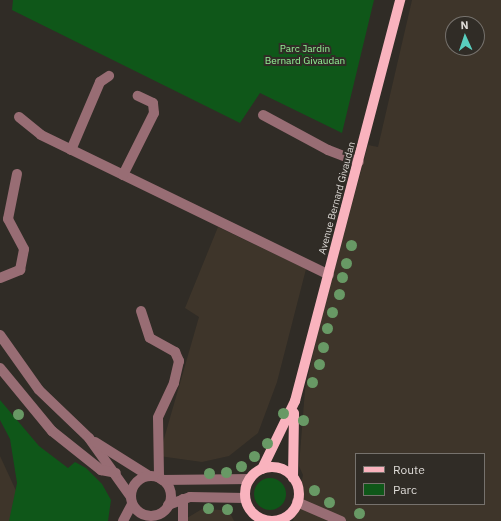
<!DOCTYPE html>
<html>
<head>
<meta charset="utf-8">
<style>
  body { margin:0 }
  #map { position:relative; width:501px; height:521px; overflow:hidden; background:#302c26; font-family:"IBM Plex Sans",sans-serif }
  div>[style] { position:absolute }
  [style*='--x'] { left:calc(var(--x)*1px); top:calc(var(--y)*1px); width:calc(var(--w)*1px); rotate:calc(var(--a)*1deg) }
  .built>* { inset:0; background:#3e352a }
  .green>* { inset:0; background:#0f5719 }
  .round { border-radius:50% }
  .minor>* { height:10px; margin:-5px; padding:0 5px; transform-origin:5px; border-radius:5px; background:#986d74 }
  .minor>.ring { margin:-5px; padding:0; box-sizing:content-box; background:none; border:10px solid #986d74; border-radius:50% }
  .major>* { height:10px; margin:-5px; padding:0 5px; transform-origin:5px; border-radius:5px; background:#f9b3be }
  .major>.ring { margin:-5px; padding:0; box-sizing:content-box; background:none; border:10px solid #f9b3be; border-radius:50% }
  .trees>* { width:11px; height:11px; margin:-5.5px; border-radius:50%; background:#689965 }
  span { translate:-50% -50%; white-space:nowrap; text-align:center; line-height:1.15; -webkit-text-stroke:4px #302c26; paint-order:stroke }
  .park-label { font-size:10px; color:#95f398 }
  .street-label { font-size:10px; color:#dedbd7 }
  .legend { position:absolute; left:355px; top:453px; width:130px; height:52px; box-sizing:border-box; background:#302c26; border:1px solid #76726d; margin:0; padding:5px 7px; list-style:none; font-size:12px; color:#dedbd7 }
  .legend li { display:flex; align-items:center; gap:8px; height:20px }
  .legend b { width:20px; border:1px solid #76726d }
  .north { position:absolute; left:445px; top:16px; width:40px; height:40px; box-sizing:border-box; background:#302c26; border:1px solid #76726d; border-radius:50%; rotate:357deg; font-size:11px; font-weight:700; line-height:16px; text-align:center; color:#dedbd7 }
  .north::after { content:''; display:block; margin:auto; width:14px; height:18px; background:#59cebe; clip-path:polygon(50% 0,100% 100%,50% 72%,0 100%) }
</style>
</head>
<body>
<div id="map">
  <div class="built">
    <i style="clip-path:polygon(evenodd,412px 0,501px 0,501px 521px,293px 521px,303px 475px,299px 466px,305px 390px,319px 327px,368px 145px,378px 147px,412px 0,453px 24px,477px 24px,477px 48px,453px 48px,453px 24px,412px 0,356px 454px,484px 454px,484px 504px,356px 504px,356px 454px)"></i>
    <i style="clip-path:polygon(218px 227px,306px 269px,277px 382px,258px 433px,229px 456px,202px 462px,159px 456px,199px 317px,185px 308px)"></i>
    <i style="clip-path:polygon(0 456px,30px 521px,0 521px)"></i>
    <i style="clip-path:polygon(202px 509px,222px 510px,231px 515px,234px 521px,182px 521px)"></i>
  </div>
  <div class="green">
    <i style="clip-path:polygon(13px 0,374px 0,342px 133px,260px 93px,240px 123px,12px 10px)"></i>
    <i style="clip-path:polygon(0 400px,39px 446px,68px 468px,75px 462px,86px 468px,102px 484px,111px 500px,108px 521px,9px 521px,17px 483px,10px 439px,0 420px)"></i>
    <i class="round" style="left:254px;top:478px;width:32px;height:32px"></i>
  </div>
  <div class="minor">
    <i style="--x:263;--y:115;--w:74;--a:28.3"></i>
    <i style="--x:328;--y:150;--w:33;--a:21"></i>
    <i style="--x:19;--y:117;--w:28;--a:39"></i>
    <i style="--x:41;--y:135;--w:320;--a:25.9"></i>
    <i style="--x:71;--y:150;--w:74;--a:-66.9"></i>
    <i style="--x:100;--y:82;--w:11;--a:-34"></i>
    <i style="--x:123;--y:175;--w:69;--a:-63.4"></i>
    <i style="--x:154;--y:113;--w:10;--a:-96"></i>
    <i style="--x:153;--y:103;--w:17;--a:-155"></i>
    <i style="--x:0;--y:278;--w:22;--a:-22"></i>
    <i style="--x:20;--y:270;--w:21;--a:-79"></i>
    <i style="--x:24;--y:249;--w:34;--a:-118"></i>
    <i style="--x:8;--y:219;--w:46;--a:-78.7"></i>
    <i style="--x:141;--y:311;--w:28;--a:72"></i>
    <i style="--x:150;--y:338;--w:29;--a:29"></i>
    <i style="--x:175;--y:352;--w:10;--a:66"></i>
    <i style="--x:179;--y:361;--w:23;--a:103"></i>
    <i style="--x:174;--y:383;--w:38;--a:115"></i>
    <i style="--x:158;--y:418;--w:60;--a:89"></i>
    <i style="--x:0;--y:335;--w:67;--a:54.7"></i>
    <i style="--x:39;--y:390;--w:69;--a:43.8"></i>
    <i style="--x:89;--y:438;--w:72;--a:54.6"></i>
    <i style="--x:0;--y:368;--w:82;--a:50.5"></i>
    <i style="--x:52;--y:431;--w:63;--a:38.5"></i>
    <i style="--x:101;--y:470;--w:15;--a:11"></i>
    <i style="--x:95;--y:442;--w:64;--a:32.2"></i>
    <i class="ring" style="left:131px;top:476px;width:30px;height:30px"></i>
    <i style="--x:162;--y:480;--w:88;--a:-0.7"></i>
    <i style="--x:297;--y:502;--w:48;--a:23.4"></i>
    <i style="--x:168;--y:505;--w:23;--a:-20"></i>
    <i style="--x:190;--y:497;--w:55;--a:1"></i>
    <i style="--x:123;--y:521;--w:19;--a:-62"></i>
    <i style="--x:183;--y:521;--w:22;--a:-90"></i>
  </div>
  <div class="major">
    <i class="ring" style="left:245px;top:467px;width:44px;height:44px"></i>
    <i style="--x:262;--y:469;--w:76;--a:-64.1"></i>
    <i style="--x:295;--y:401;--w:415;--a:-75.3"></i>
    <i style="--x:293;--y:478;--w:65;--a:-89.1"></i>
  </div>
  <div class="trees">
    <i style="left:351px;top:245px"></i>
    <i style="left:346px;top:263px"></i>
    <i style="left:342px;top:277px"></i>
    <i style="left:339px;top:294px"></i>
    <i style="left:332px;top:312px"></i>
    <i style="left:327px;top:328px"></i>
    <i style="left:323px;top:347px"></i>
    <i style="left:319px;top:364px"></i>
    <i style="left:312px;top:382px"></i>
    <i style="left:283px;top:413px"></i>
    <i style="left:18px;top:414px"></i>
    <i style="left:303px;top:420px"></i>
    <i style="left:267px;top:443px"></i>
    <i style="left:254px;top:456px"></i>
    <i style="left:241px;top:466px"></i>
    <i style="left:226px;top:472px"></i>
    <i style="left:209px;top:473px"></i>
    <i style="left:314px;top:490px"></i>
    <i style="left:329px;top:502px"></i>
    <i style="left:208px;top:508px"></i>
    <i style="left:227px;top:509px"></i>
    <i style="left:359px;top:513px"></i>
  </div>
  <div class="park-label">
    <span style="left:305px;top:54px">Parc Jardin<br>Bernard Givaudan</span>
  </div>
  <div class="street-label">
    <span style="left:337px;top:198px;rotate:-75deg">Avenue Bernard Givaudan</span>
  </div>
  <ul class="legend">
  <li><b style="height:5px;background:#f9b3be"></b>Route</li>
  <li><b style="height:11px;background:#0f5719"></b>Parc</li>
  </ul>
  <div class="north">N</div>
</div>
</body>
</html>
